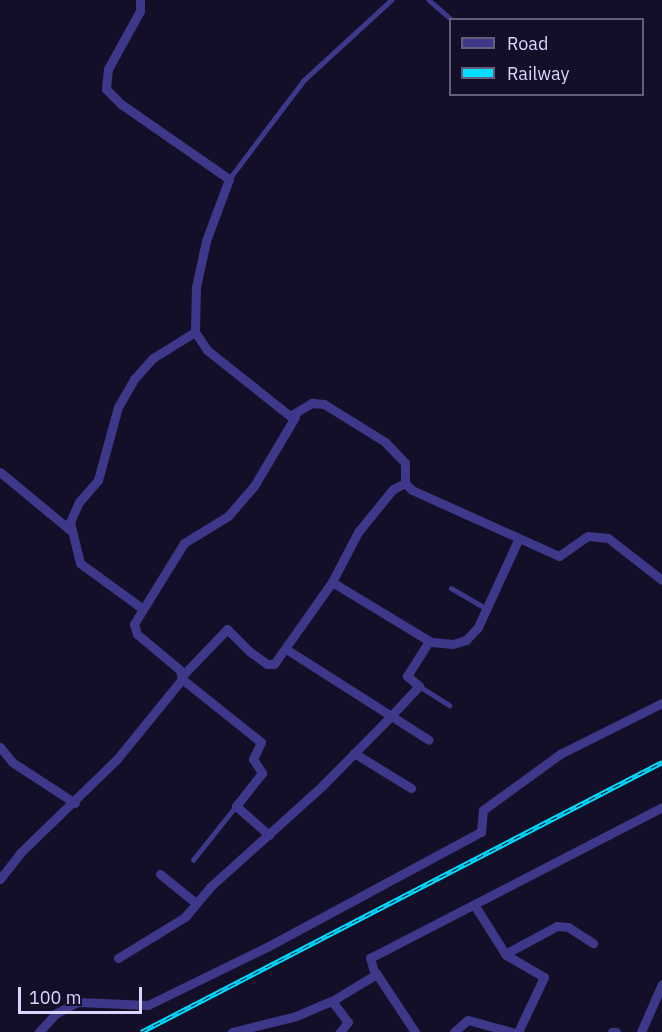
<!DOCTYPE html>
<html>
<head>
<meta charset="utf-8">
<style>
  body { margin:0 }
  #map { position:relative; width:662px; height:1032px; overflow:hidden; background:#140f28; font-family:"IBM Plex Sans",sans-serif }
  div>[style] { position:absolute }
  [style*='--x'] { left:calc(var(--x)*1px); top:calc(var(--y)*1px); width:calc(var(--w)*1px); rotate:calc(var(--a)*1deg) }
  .lane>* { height:4.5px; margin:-2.25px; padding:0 2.25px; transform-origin:2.25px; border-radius:2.25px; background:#3d3889 }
  .street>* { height:9px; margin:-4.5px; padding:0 4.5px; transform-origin:4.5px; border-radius:4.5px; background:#3d3889 }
  .rail>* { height:4.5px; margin-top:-2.25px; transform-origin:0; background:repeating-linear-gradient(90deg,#140f28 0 7px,#01deff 0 14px); box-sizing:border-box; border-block:2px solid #01deff }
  span { translate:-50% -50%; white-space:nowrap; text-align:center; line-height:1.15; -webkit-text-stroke:5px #140f28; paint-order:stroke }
  .legend { position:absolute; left:449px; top:18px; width:195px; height:78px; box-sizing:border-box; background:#140f28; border:2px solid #645e7e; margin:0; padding:8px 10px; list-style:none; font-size:18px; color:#dcd5ff }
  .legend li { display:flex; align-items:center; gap:12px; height:30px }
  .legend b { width:30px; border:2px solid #645e7e }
  .scale { position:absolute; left:18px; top:987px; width:124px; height:27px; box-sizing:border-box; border:3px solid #dcd5ff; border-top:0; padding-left:8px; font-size:18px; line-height:21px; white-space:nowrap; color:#dcd5ff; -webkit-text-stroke:4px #140f28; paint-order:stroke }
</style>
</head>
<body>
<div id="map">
  <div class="lane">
    <i style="--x:429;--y:0;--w:30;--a:41"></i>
    <i style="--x:229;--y:179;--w:123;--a:-52.9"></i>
    <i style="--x:303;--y:81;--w:120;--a:-42.6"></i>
    <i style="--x:451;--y:588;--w:42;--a:30.3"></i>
    <i style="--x:419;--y:686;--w:36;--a:32"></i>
    <i style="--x:193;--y:860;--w:69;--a:-51.5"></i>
  </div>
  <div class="street">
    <i style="--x:140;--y:0;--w:11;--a:90"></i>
    <i style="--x:140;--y:11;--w:66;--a:118.9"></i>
    <i style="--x:108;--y:69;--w:20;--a:96"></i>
    <i style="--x:106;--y:89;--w:21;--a:45"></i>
    <i style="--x:121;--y:104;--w:131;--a:34.8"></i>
    <i style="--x:229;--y:179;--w:66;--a:110.4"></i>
    <i style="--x:206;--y:241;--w:47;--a:102.3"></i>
    <i style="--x:196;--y:287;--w:45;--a:91.3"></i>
    <i style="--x:195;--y:332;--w:22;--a:56"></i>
    <i style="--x:207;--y:350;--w:106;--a:38.5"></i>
    <i style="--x:290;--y:416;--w:26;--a:-31"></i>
    <i style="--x:312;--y:403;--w:12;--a:5"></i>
    <i style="--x:324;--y:404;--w:72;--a:31.9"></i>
    <i style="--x:385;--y:442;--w:29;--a:46"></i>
    <i style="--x:405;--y:463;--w:20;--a:90"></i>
    <i style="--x:405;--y:483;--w:10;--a:45"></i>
    <i style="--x:412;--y:490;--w:161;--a:24.2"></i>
    <i style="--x:559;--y:556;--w:35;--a:-35"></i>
    <i style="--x:588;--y:536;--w:20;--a:6"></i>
    <i style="--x:608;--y:538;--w:68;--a:37.9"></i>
    <i style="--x:0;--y:472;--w:91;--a:39.6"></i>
    <i style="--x:405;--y:483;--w:13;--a:153"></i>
    <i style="--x:393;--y:489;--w:55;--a:129.1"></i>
    <i style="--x:358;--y:532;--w:56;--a:117.5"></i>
    <i style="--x:332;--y:582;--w:116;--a:31.2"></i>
    <i style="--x:431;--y:642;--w:22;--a:5"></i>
    <i style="--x:453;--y:644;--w:14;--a:-17"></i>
    <i style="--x:466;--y:640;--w:18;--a:-47"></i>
    <i style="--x:478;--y:627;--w:96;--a:-65.3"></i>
    <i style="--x:143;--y:609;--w:78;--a:-143.9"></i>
    <i style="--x:80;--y:563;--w:42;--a:-103.7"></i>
    <i style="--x:70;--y:522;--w:22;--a:-66"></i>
    <i style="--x:79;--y:502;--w:29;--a:-49"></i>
    <i style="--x:98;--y:480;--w:76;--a:-74.7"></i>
    <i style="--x:118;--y:407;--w:32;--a:-60"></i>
    <i style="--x:134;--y:379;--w:28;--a:-48"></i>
    <i style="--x:153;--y:358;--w:49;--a:-31.8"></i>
    <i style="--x:286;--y:649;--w:169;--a:32.5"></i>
    <i style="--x:182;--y:676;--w:65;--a:-46.2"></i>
    <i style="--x:227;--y:629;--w:31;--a:45"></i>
    <i style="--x:249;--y:651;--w:22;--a:36"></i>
    <i style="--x:267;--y:664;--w:7;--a:0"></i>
    <i style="--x:274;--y:664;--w:100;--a:-54.7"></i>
    <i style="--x:182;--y:679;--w:101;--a:38.6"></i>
    <i style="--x:261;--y:742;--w:19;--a:115"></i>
    <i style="--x:253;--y:759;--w:17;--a:57"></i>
    <i style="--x:262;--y:773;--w:42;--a:128.2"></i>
    <i style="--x:236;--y:806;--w:44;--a:41.3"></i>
    <i style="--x:0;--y:747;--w:19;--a:51"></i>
    <i style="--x:12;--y:762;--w:75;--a:33.1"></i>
    <i style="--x:354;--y:753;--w:67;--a:31.6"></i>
    <i style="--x:160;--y:874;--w:46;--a:38.9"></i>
    <i style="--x:0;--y:879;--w:33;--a:-52"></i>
    <i style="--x:20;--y:853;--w:135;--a:-44.1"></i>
    <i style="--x:117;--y:759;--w:103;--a:-50.9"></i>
    <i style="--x:182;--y:679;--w:9;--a:-103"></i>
    <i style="--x:180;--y:670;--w:56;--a:-140.1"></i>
    <i style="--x:137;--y:634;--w:10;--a:-107"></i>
    <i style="--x:134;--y:624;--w:95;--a:-58.3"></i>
    <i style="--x:184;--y:543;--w:52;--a:-31.5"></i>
    <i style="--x:228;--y:516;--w:40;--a:-49"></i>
    <i style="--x:254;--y:486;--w:80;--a:-59.3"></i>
    <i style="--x:475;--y:906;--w:58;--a:57.7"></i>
    <i style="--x:506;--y:955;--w:44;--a:30.1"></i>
    <i style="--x:544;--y:977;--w:61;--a:115.3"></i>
    <i style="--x:505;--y:954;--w:59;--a:-28.3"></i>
    <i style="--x:557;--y:926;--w:11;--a:5"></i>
    <i style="--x:568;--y:927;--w:30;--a:33"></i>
    <i style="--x:118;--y:958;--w:79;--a:-31.5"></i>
    <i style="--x:185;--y:917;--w:39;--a:-50"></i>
    <i style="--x:210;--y:887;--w:151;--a:-42"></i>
    <i style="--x:322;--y:786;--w:95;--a:-45.4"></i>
    <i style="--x:389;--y:718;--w:44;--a:-46.8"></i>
    <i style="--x:419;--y:686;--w:16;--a:-140"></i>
    <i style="--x:407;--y:676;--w:41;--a:-57.8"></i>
    <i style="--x:376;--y:973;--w:71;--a:56.5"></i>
    <i style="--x:332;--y:1001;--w:26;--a:53"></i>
    <i style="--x:348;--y:1022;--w:13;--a:129"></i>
    <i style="--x:39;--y:1032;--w:24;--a:-48"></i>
    <i style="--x:55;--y:1014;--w:26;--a:-28"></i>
    <i style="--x:78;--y:1002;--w:70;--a:2.5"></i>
    <i style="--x:148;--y:1005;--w:132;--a:-26"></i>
    <i style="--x:267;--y:947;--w:243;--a:-28.3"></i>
    <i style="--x:481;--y:832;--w:22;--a:-85"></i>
    <i style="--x:483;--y:810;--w:95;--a:-36"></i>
    <i style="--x:560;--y:754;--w:114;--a:-26.6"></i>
    <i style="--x:232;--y:1032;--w:66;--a:-14"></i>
    <i style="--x:296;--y:1016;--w:39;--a:-23"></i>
    <i style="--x:332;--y:1001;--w:50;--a:-31.2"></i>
    <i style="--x:375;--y:975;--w:18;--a:-106"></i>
    <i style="--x:370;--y:958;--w:329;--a:-27.3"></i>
    <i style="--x:454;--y:1032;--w:18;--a:-41"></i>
    <i style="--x:468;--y:1020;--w:46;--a:15.3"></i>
    <i style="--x:612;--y:1032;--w:4;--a:0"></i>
    <i style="--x:641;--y:1032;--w:52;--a:-66.4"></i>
  </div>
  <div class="rail">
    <i style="--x:141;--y:1032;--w:587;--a:-27.39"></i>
  </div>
  <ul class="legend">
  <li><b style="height:8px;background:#3d3889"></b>Road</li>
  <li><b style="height:8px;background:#01deff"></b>Railway</li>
  </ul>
  <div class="scale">100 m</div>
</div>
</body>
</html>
